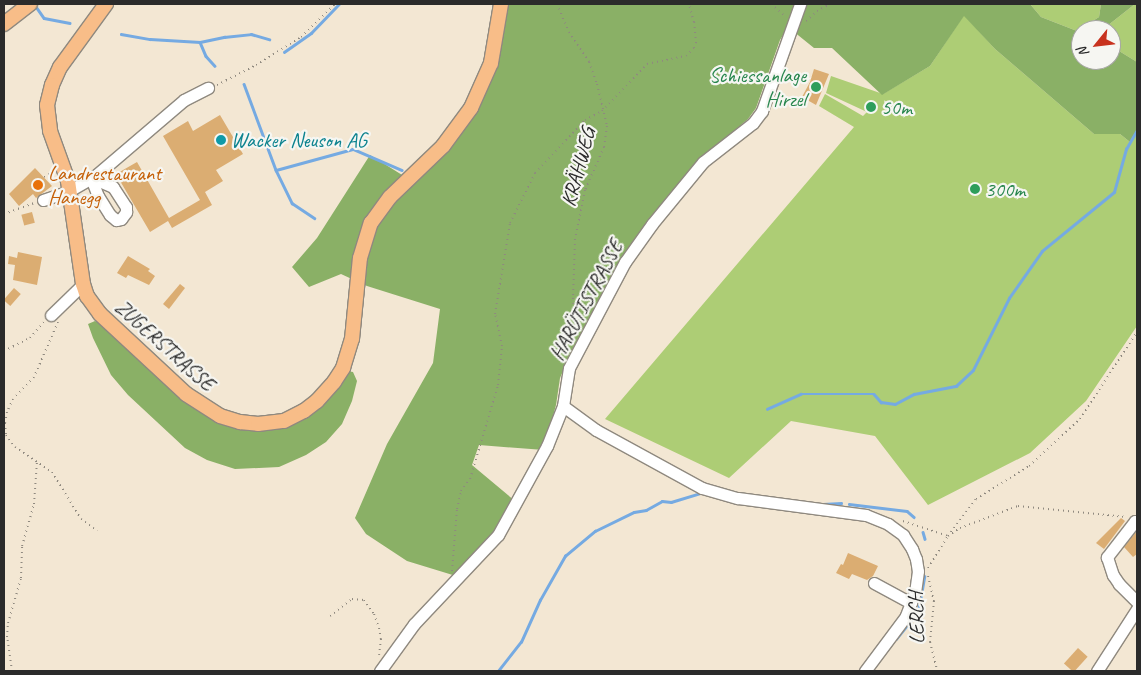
<!DOCTYPE html>
<html>
<head>
<meta charset="utf-8">
<style>
  body { margin:0 }
  #map { position:relative; width:1141px; height:675px; overflow:hidden; background:#f3e7d3; font-family:Caveat,sans-serif }
  div>[style] { position:absolute }
  [style*='--x'] { left:calc(var(--x)*1px); top:calc(var(--y)*1px); width:calc(var(--w)*1px); rotate:calc(var(--a)*1deg) }
  .green>* { inset:0; background:#adcd75 }
  .forest>* { inset:0; background:#8ab066 }
  .stream>* { height:2.5px; margin:-1.25px; padding:0 1.25px; transform-origin:1.25px; border-radius:1.25px; background:#75aae2 }
  .building>* { inset:0; background:#dbad72; transform-origin:0 0 }
  .path>* { height:2px; margin-top:-1px; transform-origin:0; background:repeating-linear-gradient(90deg,#8f897f 0 1px,transparent 0 5px) }
  .roads { filter:drop-shadow(1px 0 #8f897f) drop-shadow(-1px 0 #8f897f) drop-shadow(0 1px #8f897f) drop-shadow(0 -1px #8f897f) }
  .minor>* { height:11px; margin:-5.5px; padding:0 5.5px; transform-origin:5.5px; border-radius:5.5px; background:#fff }
  .major>* { height:14px; margin:-7px; padding:0 7px; transform-origin:7px; border-radius:7px; background:#f8bd88 }
  .dots>* { width:14px; height:14px; translate:-50% -50%; box-sizing:border-box; border:2px solid #f6f6f2; border-radius:50% }
  span { translate:-50% -50%; white-space:nowrap; text-align:center; line-height:1.15; -webkit-text-stroke:4.5px #f6f6f2; paint-order:stroke }
  .leisure-label { font-size:21px; color:#27864d }
  .right { translate:-100% -50%; text-align:right }
  .left { translate:0 -50%; text-align:left }
  .culture-label { font-size:21px; color:#0d838f }
  .street-label { font-size:21px; color:#2b2b2b }
  .food-label { font-size:21px; color:#c56008 }
  .frame { position:absolute; inset:0; border:5px solid #2b2b2b; pointer-events:none }
  .north { position:absolute; left:1071px; top:20px; width:50px; height:50px; box-sizing:border-box; background:#f6f6f2; border:1px solid #a5a5a2; border-radius:50%; rotate:241deg; font-size:14px; font-weight:700; line-height:20px; text-align:center; color:#2b2b2b }
  .north::after { content:''; display:block; margin:auto; width:18px; height:22px; background:#c8321e; clip-path:polygon(50% 0,100% 100%,50% 72%,0 100%) }
</style>
</head>
<body>
<div id="map">
  <div class="green">
    <i style="clip-path:polygon(1030px 4px,1101px 4px,1099px 17px,1077px 31px,1041px 17px)"></i>
    <i style="clip-path:polygon(1135px 4px,1137px 4px,1137px 62px,1111px 46px,1111px 30px,1102px 30px)"></i>
    <i style="clip-path:polygon(964px 15px,995px 49px,1094px 134px,1120px 134px,1130px 142px,1137px 129px,1137px 326px,1086px 401px,1030px 453px,928px 505px,875px 436px,791px 421px,729px 478px,605px 419px,854px 127px,819px 106px,825px 94px,863px 116px,867px 112px,826px 93px,831px 76px,883px 94px,930px 66px)"></i>
  </div>
  <div class="forest">
    <i style="clip-path:polygon(495px 4px,1030px 4px,1041px 17px,1077px 31px,1099px 17px,1101px 4px,1135px 4px,1102px 30px,1081px 30px,1081px 60px,1111px 60px,1111px 46px,1137px 62px,1137px 129px,1130px 142px,1120px 134px,1094px 134px,995px 49px,964px 16px,930px 66px,882px 95px,832px 48px,814px 48px,788px 27px,780px 40px,756px 108px,748px 119px,700px 160px,620px 262px,573px 348px,560px 378px,556px 405px,544px 450px,479px 445px,472px 465px,515px 501px,494px 534px,456px 576px,407px 561px,366px 534px,355px 518px,387px 444px,433px 363px,440px 309px,367px 286px,341px 274px,309px 287px,292px 267px,317px 238px,370px 155px,415px 183px,451px 145px,476px 109px)"></i>
    <i style="clip-path:polygon(95px 321px,103px 325px,238px 427px,310px 414px,326px 402px,347px 371px,353px 372px,357px 381px,352px 401px,342px 424px,326px 442px,306px 455px,279px 467px,235px 469px,207px 460px,185px 448px,128px 395px,111px 375px,93px 338px,88px 324px)"></i>
  </div>
  <div class="stream">
    <i style="--x:37;--y:8;--w:12;--a:55"></i>
    <i style="--x:44;--y:18;--w:26;--a:11"></i>
    <i style="--x:121;--y:34;--w:29;--a:10"></i>
    <i style="--x:150;--y:39;--w:50;--a:3.4"></i>
    <i style="--x:200;--y:42;--w:25;--a:-12"></i>
    <i style="--x:224;--y:37;--w:27;--a:-6"></i>
    <i style="--x:251;--y:34;--w:19;--a:16"></i>
    <i style="--x:200;--y:42;--w:15;--a:67"></i>
    <i style="--x:206;--y:56;--w:13;--a:48"></i>
    <i style="--x:284;--y:52;--w:33;--a:-35"></i>
    <i style="--x:311;--y:33;--w:40;--a:-46"></i>
    <i style="--x:244;--y:84;--w:92;--a:69.6"></i>
    <i style="--x:276;--y:170;--w:37;--a:64"></i>
    <i style="--x:292;--y:203;--w:27;--a:34"></i>
    <i style="--x:276;--y:170;--w:80;--a:-15.3"></i>
    <i style="--x:353;--y:149;--w:53;--a:23.2"></i>
    <i style="--x:767;--y:409;--w:37;--a:-24"></i>
    <i style="--x:801;--y:394;--w:73;--a:0"></i>
    <i style="--x:874;--y:394;--w:11;--a:49"></i>
    <i style="--x:881;--y:402;--w:14;--a:8"></i>
    <i style="--x:895;--y:404;--w:21;--a:-28"></i>
    <i style="--x:914;--y:394;--w:43;--a:-10.8"></i>
    <i style="--x:956;--y:386;--w:23;--a:-43"></i>
    <i style="--x:973;--y:370;--w:80;--a:-63.4"></i>
    <i style="--x:1009;--y:298;--w:57;--a:-54.9"></i>
    <i style="--x:1042;--y:251;--w:93;--a:-39.3"></i>
    <i style="--x:1114;--y:192;--w:45;--a:-74.4"></i>
    <i style="--x:1126;--y:149;--w:22;--a:-60"></i>
    <i style="--x:823;--y:504;--w:18;--a:-3"></i>
    <i style="--x:849;--y:504;--w:58;--a:6.9"></i>
    <i style="--x:907;--y:511;--w:9;--a:41"></i>
    <i style="--x:923;--y:532;--w:7;--a:74"></i>
    <i style="--x:896;--y:639;--w:35;--a:-51"></i>
    <i style="--x:918;--y:612;--w:36;--a:-80"></i>
    <i style="--x:498;--y:671;--w:37;--a:-52"></i>
    <i style="--x:521;--y:642;--w:46;--a:-65.7"></i>
    <i style="--x:540;--y:600;--w:51;--a:-60.4"></i>
    <i style="--x:565;--y:556;--w:39;--a:-40"></i>
    <i style="--x:595;--y:531;--w:43;--a:-26"></i>
    <i style="--x:634;--y:512;--w:12;--a:-9"></i>
    <i style="--x:646;--y:510;--w:18;--a:-29"></i>
    <i style="--x:662;--y:501;--w:9;--a:6"></i>
    <i style="--x:671;--y:502;--w:30;--a:-17"></i>
  </div>
  <div class="building">
    <i style="clip-path:polygon(814px 69px,829px 74px,816px 105px,802px 97px,810px 82px)"></i>
    <i style="clip-path:polygon(220px 115px,243px 154px,216px 170px,223px 181px,205px 192px,212px 205px,172px 228px,168px 221px,150px 232px,116px 174px,137px 162px,169px 218px,200px 200px,163px 136px,188px 121px,193px 131px)"></i>
    <i style="clip-path:polygon(35px 168px,52px 186px,36px 198px,33px 194px,19px 206px,9px 194px)"></i>
    <i style="left:32px;top:212px;width:11px;height:11px;rotate:75deg"></i>
    <i style="clip-path:polygon(18px 252px,42px 257px,37px 285px,13px 280px,15px 265px,8px 264px,9px 256px,17px 258px)"></i>
    <i style="clip-path:polygon(128px 256px,150px 269px,148px 271px,155px 276px,149px 285px,128px 275px,126px 278px,117px 273px)"></i>
    <i style="clip-path:polygon(180px 284px,185px 288px,169px 309px,163px 304px)"></i>
    <i style="left:14px;top:288px;width:9px;height:16px;rotate:41deg"></i>
    <i style="clip-path:polygon(1121px 518px,1125px 521px,1104px 549px,1096px 543px)"></i>
    <i style="clip-path:polygon(1137px 531px,1137px 554px,1133px 557px,1124px 547px)"></i>
    <i style="clip-path:polygon(848px 553px,878px 566px,873px 576px,867px 580px,852px 574px,849px 579px,836px 573px,841px 564px,843px 565px)"></i>
    <i style="left:1078px;top:648px;width:13px;height:21px;rotate:42deg"></i>
  </div>
  <div class="path">
    <i style="--x:557;--y:4;--w:30;--a:67"></i>
    <i style="--x:569;--y:32;--w:36;--a:56"></i>
    <i style="--x:589;--y:62;--w:23;--a:70"></i>
    <i style="--x:597;--y:84;--w:43;--a:76.6"></i>
    <i style="--x:607;--y:126;--w:21;--a:98"></i>
    <i style="--x:604;--y:147;--w:47;--a:113.8"></i>
    <i style="--x:585;--y:190;--w:50;--a:101.5"></i>
    <i style="--x:575;--y:239;--w:59;--a:91.9"></i>
    <i style="--x:573;--y:298;--w:34;--a:85"></i>
    <i style="--x:771;--y:4;--w:18;--a:41"></i>
    <i style="--x:806;--y:21;--w:15;--a:-42"></i>
    <i style="--x:817;--y:11;--w:15;--a:-28"></i>
    <i style="--x:217;--y:85;--w:44;--a:-27.1"></i>
    <i style="--x:256;--y:65;--w:53;--a:-31.9"></i>
    <i style="--x:301;--y:37;--w:47;--a:-44.1"></i>
    <i style="--x:44;--y:177;--w:9;--a:-32"></i>
    <i style="--x:4;--y:214;--w:32;--a:-20"></i>
    <i style="--x:58;--y:322;--w:60;--a:113.6"></i>
    <i style="--x:34;--y:377;--w:30;--a:134"></i>
    <i style="--x:13;--y:399;--w:14;--a:115"></i>
    <i style="--x:7;--y:412;--w:11;--a:100"></i>
    <i style="--x:5;--y:423;--w:12;--a:85"></i>
    <i style="--x:6;--y:435;--w:15;--a:53"></i>
    <i style="--x:15;--y:447;--w:45;--a:34"></i>
    <i style="--x:52;--y:472;--w:55;--a:58.3"></i>
    <i style="--x:81;--y:519;--w:20;--a:37"></i>
    <i style="--x:4;--y:351;--w:29;--a:-27"></i>
    <i style="--x:30;--y:338;--w:21;--a:-49"></i>
    <i style="--x:903;--y:521;--w:47;--a:18.4"></i>
    <i style="--x:948;--y:536;--w:14;--a:-34"></i>
    <i style="--x:960;--y:528;--w:62;--a:-20.8"></i>
    <i style="--x:1018;--y:506;--w:109;--a:5.8"></i>
    <i style="--x:928;--y:568;--w:38;--a:-58"></i>
    <i style="--x:948;--y:536;--w:46;--a:-52.9"></i>
    <i style="--x:976;--y:499;--w:62;--a:-31.9"></i>
    <i style="--x:1029;--y:466;--w:69;--a:-42.7"></i>
    <i style="--x:1080;--y:419;--w:104;--a:-56.8"></i>
    <i style="--x:452;--y:571;--w:62;--a:-85.4"></i>
    <i style="--x:457;--y:509;--w:18;--a:-77"></i>
    <i style="--x:461;--y:491;--w:15;--a:-53"></i>
    <i style="--x:470;--y:479;--w:98;--a:-73.4"></i>
    <i style="--x:498;--y:385;--w:39;--a:-84"></i>
    <i style="--x:502;--y:346;--w:33;--a:-102"></i>
    <i style="--x:495;--y:314;--w:92;--a:-80.6"></i>
    <i style="--x:510;--y:223;--w:56;--a:-63.4"></i>
    <i style="--x:535;--y:173;--w:73;--a:-46.7"></i>
    <i style="--x:585;--y:120;--w:19;--a:-28"></i>
    <i style="--x:602;--y:111;--w:65;--a:-46.2"></i>
    <i style="--x:647;--y:64;--w:40;--a:-12"></i>
    <i style="--x:686;--y:56;--w:11;--a:-45"></i>
    <i style="--x:694;--y:48;--w:5;--a:-68"></i>
    <i style="--x:696;--y:43;--w:21;--a:-95"></i>
    <i style="--x:694;--y:22;--w:19;--a:-106"></i>
    <i style="--x:928;--y:576;--w:26;--a:77"></i>
    <i style="--x:934;--y:601;--w:41;--a:95.6"></i>
    <i style="--x:930;--y:642;--w:30;--a:76"></i>
    <i style="--x:330;--y:616;--w:28;--a:-38"></i>
    <i style="--x:352;--y:599;--w:12;--a:5"></i>
    <i style="--x:364;--y:600;--w:17;--a:54"></i>
    <i style="--x:374;--y:614;--w:15;--a:70"></i>
    <i style="--x:379;--y:628;--w:11;--a:80"></i>
    <i style="--x:381;--y:639;--w:16;--a:97"></i>
    <i style="--x:12;--y:671;--w:34;--a:-98"></i>
    <i style="--x:7;--y:637;--w:14;--a:-86"></i>
    <i style="--x:8;--y:623;--w:47;--a:-73.9"></i>
    <i style="--x:21;--y:578;--w:32;--a:-88"></i>
    <i style="--x:22;--y:546;--w:44;--a:-74.1"></i>
    <i style="--x:34;--y:504;--w:43;--a:-86"></i>
  </div>
  <div class="roads">
    <div class="minor">
      <i style="--x:91;--y:178;--w:19;--a:69"></i>
      <i style="--x:98;--y:196;--w:22;--a:58"></i>
      <i style="--x:110;--y:215;--w:8;--a:40"></i>
      <i style="--x:116;--y:220;--w:5;--a:-11"></i>
      <i style="--x:121;--y:219;--w:9;--a:-54"></i>
      <i style="--x:126;--y:212;--w:5;--a:-90"></i>
      <i style="--x:126;--y:207;--w:24;--a:-123"></i>
      <i style="--x:113;--y:187;--w:12;--a:-156"></i>
      <i style="--x:102;--y:182;--w:9;--a:-122"></i>
      <i style="--x:43;--y:200;--w:28;--a:-19"></i>
      <i style="--x:69;--y:191;--w:30;--a:-30"></i>
      <i style="--x:95;--y:176;--w:117;--a:-40.5"></i>
      <i style="--x:184;--y:100;--w:27;--a:-27"></i>
      <i style="--x:51;--y:315;--w:45;--a:-44.1"></i>
      <i style="--x:563;--y:406;--w:41;--a:36"></i>
      <i style="--x:596;--y:430;--w:121;--a:28.7"></i>
      <i style="--x:702;--y:488;--w:37;--a:16"></i>
      <i style="--x:738;--y:498;--w:129;--a:7.6"></i>
      <i style="--x:866;--y:515;--w:24;--a:22"></i>
      <i style="--x:888;--y:524;--w:19;--a:36"></i>
      <i style="--x:903;--y:535;--w:17;--a:57"></i>
      <i style="--x:912;--y:549;--w:11;--a:68"></i>
      <i style="--x:916;--y:559;--w:12;--a:81"></i>
      <i style="--x:918;--y:571;--w:21;--a:98"></i>
      <i style="--x:915;--y:592;--w:26;--a:111"></i>
      <i style="--x:906;--y:616;--w:69;--a:126.7"></i>
      <i style="--x:1137;--y:521;--w:2;--a:180"></i>
      <i style="--x:1135;--y:521;--w:46;--a:127.9"></i>
      <i style="--x:1107;--y:557;--w:19;--a:72"></i>
      <i style="--x:1113;--y:575;--w:11;--a:56"></i>
      <i style="--x:1119;--y:584;--w:25;--a:45"></i>
      <i style="--x:874;--y:583;--w:42;--a:28.4"></i>
      <i style="--x:380;--y:671;--w:58;--a:-54.1"></i>
      <i style="--x:414;--y:624;--w:122;--a:-46.7"></i>
      <i style="--x:498;--y:535;--w:102;--a:-61.2"></i>
      <i style="--x:547;--y:446;--w:43;--a:-68.2"></i>
      <i style="--x:563;--y:406;--w:38;--a:-81"></i>
      <i style="--x:569;--y:368;--w:120;--a:-62.2"></i>
      <i style="--x:625;--y:262;--w:47;--a:-54.6"></i>
      <i style="--x:652;--y:224;--w:80;--a:-50.6"></i>
      <i style="--x:703;--y:162;--w:63;--a:-38"></i>
      <i style="--x:753;--y:123;--w:15;--a:-53"></i>
      <i style="--x:762;--y:111;--w:114;--a:-70.4"></i>
      <i style="--x:1097;--y:671;--w:74;--a:-57.2"></i>
    </div>
    <div class="major">
      <i style="--x:106;--y:4;--w:78;--a:126.1"></i>
      <i style="--x:60;--y:67;--w:20;--a:114"></i>
      <i style="--x:52;--y:85;--w:21;--a:104"></i>
      <i style="--x:47;--y:105;--w:26;--a:83"></i>
      <i style="--x:50;--y:131;--w:53;--a:70.2"></i>
      <i style="--x:68;--y:181;--w:104;--a:81.7"></i>
      <i style="--x:83;--y:284;--w:13;--a:72"></i>
      <i style="--x:87;--y:296;--w:22;--a:54"></i>
      <i style="--x:100;--y:314;--w:117;--a:42.9"></i>
      <i style="--x:186;--y:394;--w:40;--a:32.9"></i>
      <i style="--x:220;--y:416;--w:21;--a:17"></i>
      <i style="--x:240;--y:422;--w:18;--a:6"></i>
      <i style="--x:258;--y:424;--w:26;--a:-7"></i>
      <i style="--x:284;--y:421;--w:22;--a:-27"></i>
      <i style="--x:304;--y:411;--w:16;--a:-38"></i>
      <i style="--x:317;--y:401;--w:25;--a:-48"></i>
      <i style="--x:334;--y:382;--w:17;--a:-57"></i>
      <i style="--x:343;--y:368;--w:30;--a:-73"></i>
      <i style="--x:352;--y:339;--w:81;--a:-84.4"></i>
      <i style="--x:360;--y:258;--w:37;--a:-73"></i>
      <i style="--x:371;--y:223;--w:32;--a:-54"></i>
      <i style="--x:390;--y:197;--w:74;--a:-43.9"></i>
      <i style="--x:443;--y:146;--w:47;--a:-53.6"></i>
      <i style="--x:471;--y:108;--w:49;--a:-66"></i>
      <i style="--x:491;--y:63;--w:60;--a:-80.4"></i>
      <i style="--x:4;--y:24;--w:33;--a:-38"></i>
    </div>
  </div>
  <div class="dots">
    <i style="left:816px;top:87px;background:#2e9e5b"></i>
    <i style="left:871px;top:107px;background:#2e9e5b"></i>
    <i style="left:221px;top:140px;background:#0f9aa8"></i>
    <i style="left:38px;top:185px;background:#e8710a"></i>
    <i style="left:975px;top:189px;background:#2e9e5b"></i>
  </div>
  <div class="leisure-label">
    <span class="right" style="left:806px;top:87px">Schiessanlage<br>Hirzel</span>
    <span class="left" style="left:881px;top:107px">50m</span>
    <span class="left" style="left:985px;top:189px">300m</span>
  </div>
  <div class="culture-label">
    <span class="left" style="left:231px;top:140px">Wacker Neuson AG</span>
  </div>
  <div class="street-label">
    <span style="left:578px;top:167px;rotate:-75deg">KRÄHWEG</span>
    <span style="left:586px;top:300px;rotate:-62deg">HARÜTISTRASSE</span>
    <span style="left:165px;top:345px;rotate:42deg">ZUGERSTRASSE</span>
    <span style="left:916px;top:618px;rotate:-92deg">LERCH</span>
  </div>
  <div class="food-label">
    <span class="left" style="left:48px;top:185px">Landrestaurant<br>Hanegg</span>
  </div>
  <div class="frame"></div>
  <div class="north">N</div>
</div>
</body>
</html>
